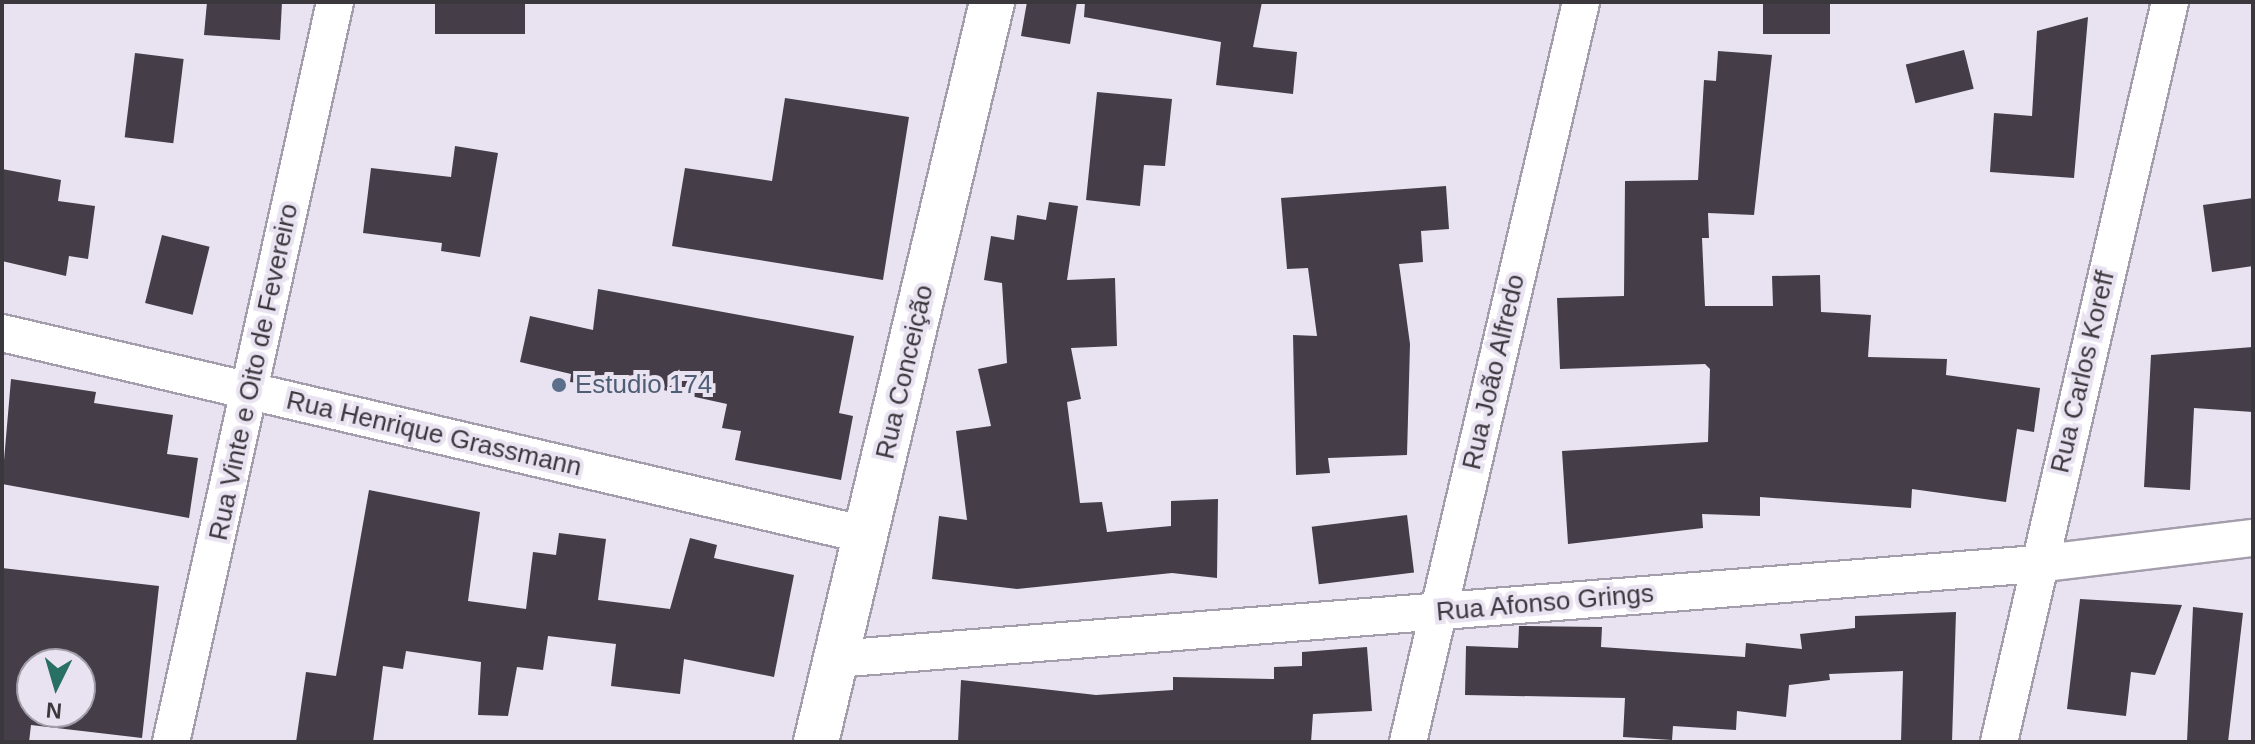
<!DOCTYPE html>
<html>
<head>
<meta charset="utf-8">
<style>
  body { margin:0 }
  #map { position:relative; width:2255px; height:744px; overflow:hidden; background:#e8e2f1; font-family:Helvetica,sans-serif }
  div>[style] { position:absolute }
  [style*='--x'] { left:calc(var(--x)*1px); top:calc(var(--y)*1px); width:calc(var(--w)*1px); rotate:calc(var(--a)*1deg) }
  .building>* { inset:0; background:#453d48; transform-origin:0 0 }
  .roads { filter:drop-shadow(2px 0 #a49dac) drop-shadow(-2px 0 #a49dac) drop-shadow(0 2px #a49dac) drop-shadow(0 -2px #a49dac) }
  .street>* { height:36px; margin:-18px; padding:0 18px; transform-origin:18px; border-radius:18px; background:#fff }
  .secondary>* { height:44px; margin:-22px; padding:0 22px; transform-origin:22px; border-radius:22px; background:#fff }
  .dots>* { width:22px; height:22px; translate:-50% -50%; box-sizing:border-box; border:4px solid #e8e2f1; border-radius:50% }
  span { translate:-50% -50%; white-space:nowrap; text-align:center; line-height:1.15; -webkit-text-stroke:8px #e8e2f1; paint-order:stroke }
  .street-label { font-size:26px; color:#3a373d }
  .service-label { font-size:26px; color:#4e5e75 }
  .left { translate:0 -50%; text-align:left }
  .frame { position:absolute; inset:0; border:4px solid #3a373d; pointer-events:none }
  .north { position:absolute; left:16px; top:648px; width:80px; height:80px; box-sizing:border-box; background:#e8e2f1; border:2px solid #a29ea9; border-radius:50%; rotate:185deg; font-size:22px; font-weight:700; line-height:32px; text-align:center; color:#3a373d }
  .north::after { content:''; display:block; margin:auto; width:28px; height:36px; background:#286f64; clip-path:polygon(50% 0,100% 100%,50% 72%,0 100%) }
</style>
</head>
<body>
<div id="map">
  <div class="building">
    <i style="clip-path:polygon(207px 2px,282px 2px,280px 40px,204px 35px)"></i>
    <i style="left:435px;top:2px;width:90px;height:32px"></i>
    <i style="clip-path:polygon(1027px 2px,1077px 2px,1070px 44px,1021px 36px)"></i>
    <i style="clip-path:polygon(1085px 2px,1262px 2px,1253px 47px,1297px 52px,1293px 94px,1216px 85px,1221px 42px,1084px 17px)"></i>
    <i style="left:1763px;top:2px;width:67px;height:32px"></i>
    <i style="clip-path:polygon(2088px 17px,2074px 178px,1990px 172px,1994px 113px,2032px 116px,2037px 31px)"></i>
    <i style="left:1964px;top:50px;width:40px;height:60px;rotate:76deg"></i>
    <i style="clip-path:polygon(1718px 51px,1772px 55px,1754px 215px,1708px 213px,1709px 238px,1702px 238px,1705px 306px,1773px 306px,1772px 276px,1820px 275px,1821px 312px,1871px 315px,1868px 357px,1947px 359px,1946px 375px,2040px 388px,2034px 432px,2017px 429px,2006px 502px,1912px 489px,1911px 508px,1760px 497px,1760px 516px,1702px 514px,1703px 528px,1568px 544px,1562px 451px,1708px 442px,1710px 369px,1705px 364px,1560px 369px,1557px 298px,1624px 296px,1625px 181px,1698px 180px,1704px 80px,1716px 81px)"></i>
    <i style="left:135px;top:53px;width:49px;height:85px;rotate:7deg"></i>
    <i style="clip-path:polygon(1097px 92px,1172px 99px,1165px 166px,1144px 165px,1140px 206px,1086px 200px)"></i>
    <i style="clip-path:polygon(785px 98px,909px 117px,883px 280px,672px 246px,685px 168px,772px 181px)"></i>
    <i style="clip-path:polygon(455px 146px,498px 153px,480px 257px,441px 251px,442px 243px,363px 233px,371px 168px,451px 177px)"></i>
    <i style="clip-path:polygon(2px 169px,61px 180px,58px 201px,95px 206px,88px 259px,69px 256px,66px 276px,2px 261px)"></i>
    <i style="clip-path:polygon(1446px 186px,1449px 229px,1421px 231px,1423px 262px,1399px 264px,1410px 344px,1407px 455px,1328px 458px,1330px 473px,1296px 475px,1293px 335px,1317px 336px,1308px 268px,1287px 269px,1281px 198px)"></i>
    <i style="clip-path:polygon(2253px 198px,2253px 266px,2212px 272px,2203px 205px)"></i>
    <i style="clip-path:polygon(1049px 202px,1078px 206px,1067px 280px,1115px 278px,1117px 346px,1071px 348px,1081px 399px,1067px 402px,1080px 503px,1102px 502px,1107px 532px,1171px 526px,1171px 501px,1218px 499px,1217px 578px,1172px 573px,1017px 589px,932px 579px,939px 516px,967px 520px,956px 431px,991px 426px,978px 369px,1007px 363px,1002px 283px,984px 280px,991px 236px,1014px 240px,1017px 215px,1046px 220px)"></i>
    <i style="left:162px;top:235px;width:49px;height:70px;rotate:14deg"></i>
    <i style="clip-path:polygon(598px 289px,854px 336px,839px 413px,853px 416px,841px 480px,735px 460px,741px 431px,722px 428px,727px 404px,627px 382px,626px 389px,570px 382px,571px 374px,520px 362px,530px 316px,593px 330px)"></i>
    <i style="clip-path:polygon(2253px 347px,2253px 412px,2194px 408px,2190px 490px,2144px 487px,2151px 355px)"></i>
    <i style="clip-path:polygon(11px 379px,96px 392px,94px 403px,173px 415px,167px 454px,198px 458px,189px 518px,2px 484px)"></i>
    <i style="clip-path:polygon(369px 490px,480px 512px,468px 601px,526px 609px,533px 552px,556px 555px,559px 533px,606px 539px,598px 600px,670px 609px,690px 538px,717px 545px,714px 558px,794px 575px,774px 677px,684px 659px,680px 694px,611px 686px,616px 644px,548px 636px,543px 670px,517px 667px,508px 716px,478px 715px,481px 662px,406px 651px,403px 669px,383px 666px,373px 742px,296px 742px,306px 672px,336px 676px)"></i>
    <i style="left:1407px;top:515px;width:58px;height:96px;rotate:83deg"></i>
    <i style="clip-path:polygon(evenodd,2px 568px,159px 586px,142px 738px,31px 725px,29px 742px,2px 742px,2px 568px,32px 664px,80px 664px,80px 712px,32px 712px,32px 664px)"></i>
    <i style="clip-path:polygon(2080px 599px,2182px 605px,2155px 675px,2131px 672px,2126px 716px,2067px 709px)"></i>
    <i style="clip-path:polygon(2193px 607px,2243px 613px,2228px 742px,2187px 742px)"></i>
    <i style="clip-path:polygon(1956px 612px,1952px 742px,1901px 742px,1903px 671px,1829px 674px,1830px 680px,1789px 685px,1786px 717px,1737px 711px,1736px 730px,1673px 726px,1672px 740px,1623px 737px,1625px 698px,1465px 695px,1466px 646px,1518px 648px,1519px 626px,1602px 627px,1601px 647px,1745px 657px,1746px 643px,1802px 649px,1800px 634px,1855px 628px,1855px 616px)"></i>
    <i style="clip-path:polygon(1367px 647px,1372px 711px,1313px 714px,1311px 742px,958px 742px,961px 680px,1096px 695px,1173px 690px,1173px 677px,1274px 679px,1274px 667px,1302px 666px,1302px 652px)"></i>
  </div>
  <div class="roads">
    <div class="street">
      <i style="--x:2;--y:333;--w:887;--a:13.16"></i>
      <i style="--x:835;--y:659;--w:1206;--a:-4.52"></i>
      <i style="--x:2037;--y:564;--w:218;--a:-6.9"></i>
      <i style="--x:171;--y:742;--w:758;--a:-77.5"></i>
      <i style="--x:1408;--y:742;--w:760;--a:-76.84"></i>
      <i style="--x:1999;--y:742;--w:760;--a:-76.99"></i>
    </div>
    <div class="secondary">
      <i style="--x:816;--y:742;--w:761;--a:-76.62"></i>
    </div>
  </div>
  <div class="dots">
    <i style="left:559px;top:385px;background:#5c6f8a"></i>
  </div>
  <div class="street-label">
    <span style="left:254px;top:372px;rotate:-78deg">Rua Vinte e Oito de Fevereiro</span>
    <span style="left:905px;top:372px;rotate:-77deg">Rua Conceição</span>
    <span style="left:1494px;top:372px;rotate:-77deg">Rua João Alfredo</span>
    <span style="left:2083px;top:372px;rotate:-77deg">Rua Carlos Koreff</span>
    <span style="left:434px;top:434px;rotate:13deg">Rua Henrique Grassmann</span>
    <span style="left:1545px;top:603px;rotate:-5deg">Rua Afonso Grings</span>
  </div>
  <div class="service-label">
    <span class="left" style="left:575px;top:385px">Estudio 174</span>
  </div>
  <div class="frame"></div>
  <div class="north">N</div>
</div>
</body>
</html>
